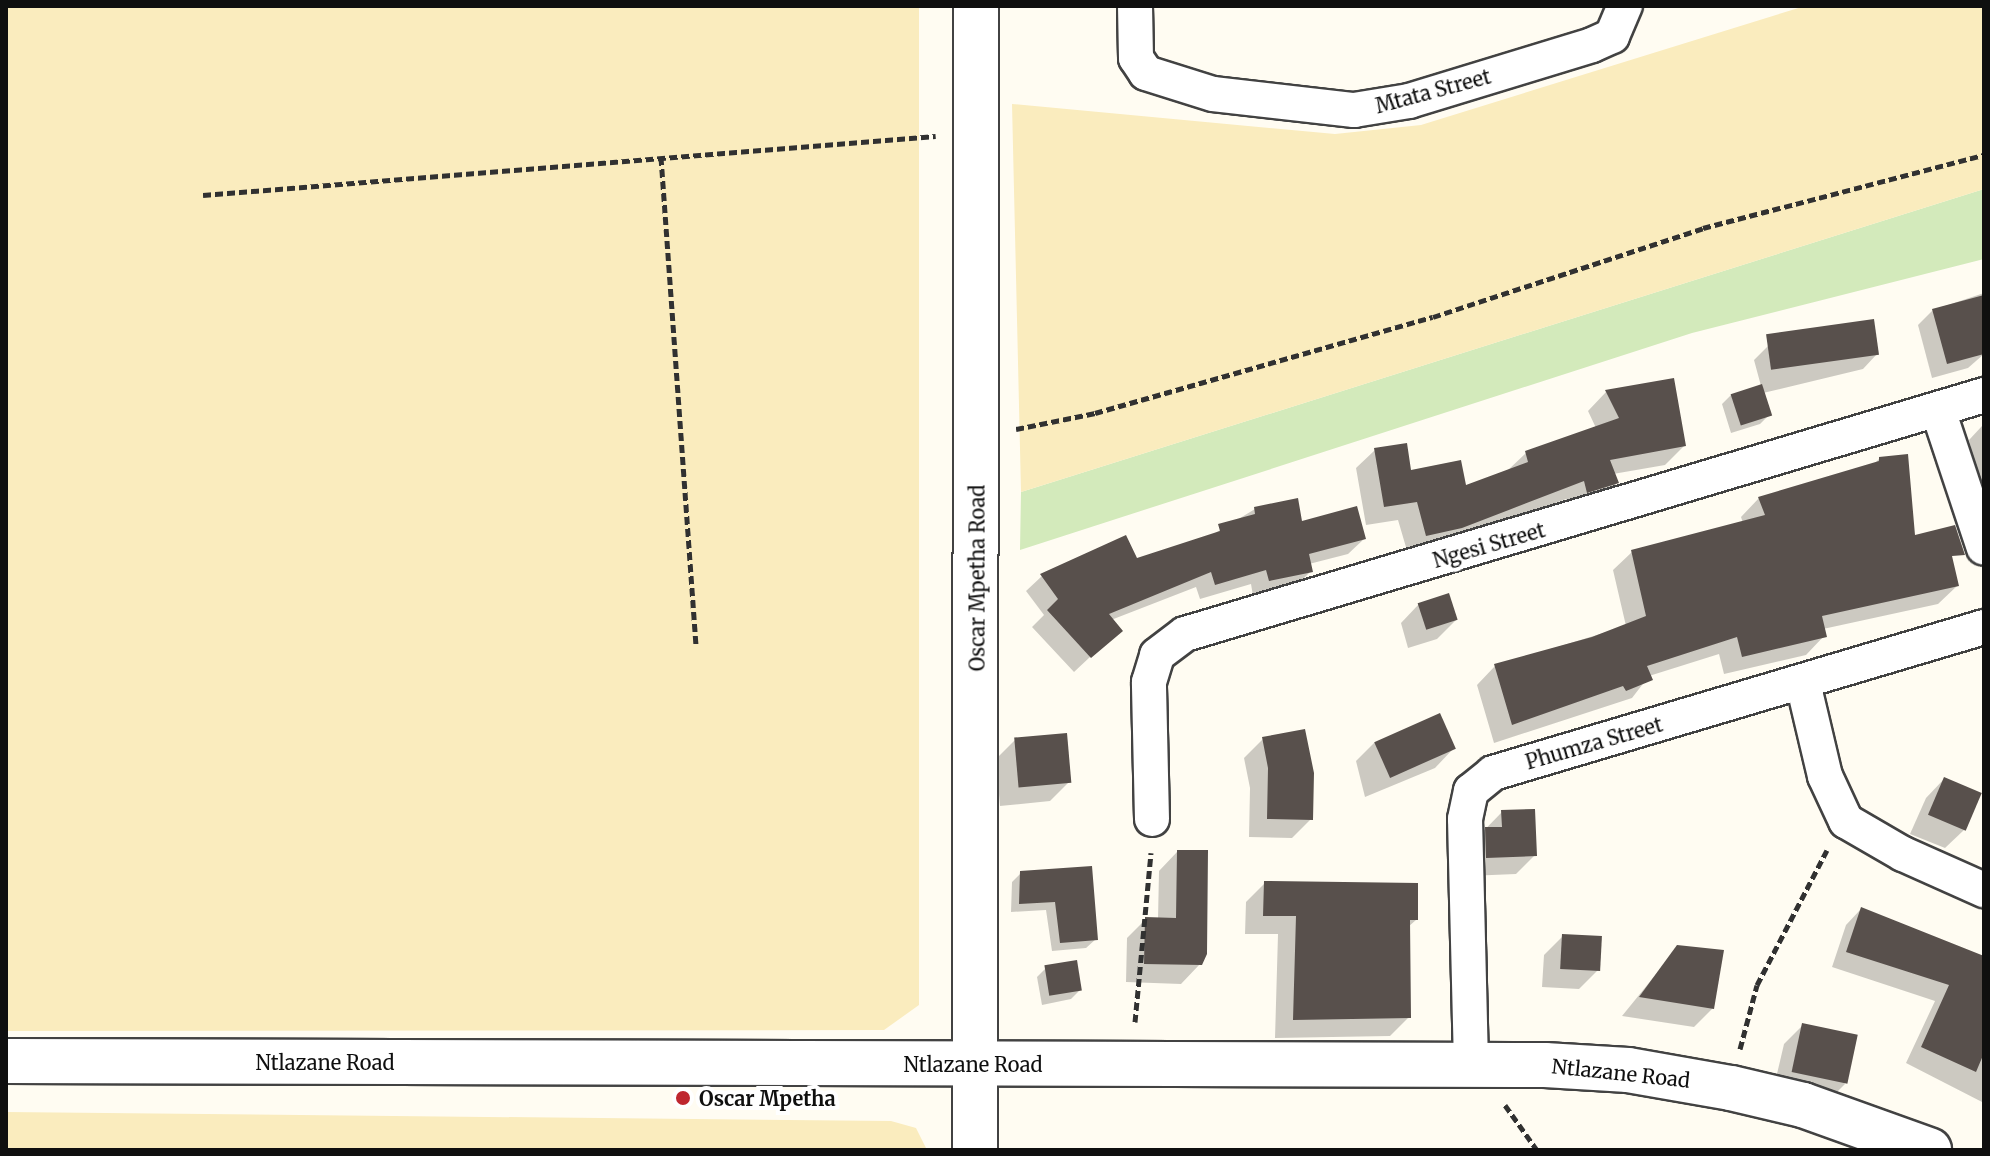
<!DOCTYPE html>
<html>
<head>
<meta charset="utf-8">
<style>
  body { margin:0 }
  #map { position:relative; width:1990px; height:1156px; overflow:hidden; background:#fffcf2; font-family:Merriweather,serif }
  div>[style] { position:absolute }
  [style*='--x'] { left:calc(var(--x)*1px); top:calc(var(--y)*1px); width:calc(var(--w)*1px); rotate:calc(var(--a)*1deg) }
  .green>* { inset:0; background:#d3eabb }
  .sand>* { inset:0; background:#faecbe }
  .shadow>* { inset:0; background:#0003 }
  .building>* { inset:0; background:#58504c; transform-origin:0 0 }
  .path>* { height:5px; margin-top:-2.5px; transform-origin:0; background:repeating-linear-gradient(90deg,#313131 0 8px,transparent 0 12px) }
  .roads { filter:drop-shadow(2px 0 #424242) drop-shadow(-2px 0 #424242) drop-shadow(0 2px #424242) drop-shadow(0 -2px #424242) }
  .minor>* { height:34px; margin:-17px; padding:0 17px; transform-origin:17px; border-radius:17px; background:#fff }
  .tertiary>* { height:44px; margin:-22px; padding:0 22px; transform-origin:22px; border-radius:22px; background:#fff }
  .dots>* { width:22px; height:22px; translate:-50% -50%; box-sizing:border-box; border:4px solid #fff; border-radius:50% }
  span { translate:-50% -50%; white-space:nowrap; text-align:center; line-height:1.15; -webkit-text-stroke:8px #fff; paint-order:stroke }
  .street-label { font-size:20px; color:#0f0f0f }
  .poi-label { font-size:20px; color:#0f0f0f; font-weight:700 }
  .left { translate:0 -50%; text-align:left }
  .frame { position:absolute; inset:0; border:8px solid #0f0f0f; pointer-events:none }
</style>
</head>
<body>
<div id="map">
  <div class="green">
    <i style="clip-path:polygon(1984px 189px,1984px 259px,1692px 333px,1020px 550px,1021px 492px)"></i>
  </div>
  <div class="sand">
    <i style="clip-path:polygon(6px 6px,919px 6px,919px 1005px,884px 1030px,6px 1031px)"></i>
    <i style="clip-path:polygon(1805px 6px,1984px 6px,1984px 189px,1021px 492px,1012px 104px,1335px 134px,1421px 125px)"></i>
    <i style="clip-path:polygon(6px 1112px,891px 1121px,916px 1128px,927px 1150px,6px 1150px)"></i>
  </div>
  <div class="shadow">
    <i style="clip-path:polygon(1984px 293px,1984px 354px,1968px 368px,1932px 378px,1918px 325px,1933px 310px)"></i>
    <i style="clip-path:polygon(1769px 345px,1877px 354px,1863px 369px,1763px 393px,1769px 415px,1760px 424px,1731px 433px,1722px 404px,1731px 395px,1761px 386px,1754px 360px)"></i>
    <i style="clip-path:polygon(1606px 392px,1684px 446px,1665px 465px,1613px 474px,1617px 483px,1598px 502px,1568px 511px,1566px 499px,1441px 547px,1408px 554px,1398px 520px,1366px 525px,1356px 468px,1375px 450px,1410px 472px,1465px 488px,1507px 471px,1526px 453px,1596px 428px,1588px 411px)"></i>
    <i style="clip-path:polygon(1982px 426px,1984px 426px,1984px 505px,1969px 440px)"></i>
    <i style="clip-path:polygon(1880px 458px,1913px 537px,1957px 586px,1938px 604px,1823px 629px,1824px 636px,1806px 655px,1724px 674px,1719px 654px,1649px 676px,1632px 698px,1494px 743px,1477px 685px,1495px 666px,1626px 626px,1613px 570px,1632px 552px,1743px 523px,1741px 517px,1759px 498px,1873px 465px)"></i>
    <i style="clip-path:polygon(1255px 509px,1364px 539px,1348px 554px,1309px 564px,1310px 572px,1295px 587px,1253px 596px,1251px 584px,1200px 599px,1196px 587px,1111px 620px,1106px 642px,1074px 672px,1032px 627px,1044px 615px,1026px 591px,1042px 576px,1136px 561px,1207px 538px)"></i>
    <i style="clip-path:polygon(1419px 604px,1456px 620px,1437px 639px,1408px 648px,1401px 623px)"></i>
    <i style="clip-path:polygon(1263px 739px,1311px 819px,1292px 838px,1249px 837px,1250px 788px,1244px 758px)"></i>
    <i style="clip-path:polygon(1015px 740px,1069px 782px,1050px 801px,1000px 806px,996px 759px)"></i>
    <i style="clip-path:polygon(1375px 742px,1453px 749px,1435px 768px,1365px 797px,1356px 761px)"></i>
    <i style="clip-path:polygon(1944px 779px,1964px 830px,1945px 848px,1910px 834px,1926px 798px)"></i>
    <i style="clip-path:polygon(1502px 812px,1535px 855px,1516px 874px,1468px 876px,1467px 848px)"></i>
    <i style="clip-path:polygon(1177px 852px,1200px 964px,1181px 984px,1126px 982px,1127px 938px,1146px 919px,1158px 919px,1159px 871px)"></i>
    <i style="clip-path:polygon(1090px 868px,1096px 939px,1086px 948px,1052px 951px,1046px 910px,1011px 912px,1012px 882px,1021px 873px)"></i>
    <i style="clip-path:polygon(1265px 883px,1416px 920px,1408px 927px,1409px 1017px,1390px 1036px,1275px 1038px,1278px 934px,1245px 934px,1246px 902px)"></i>
    <i style="clip-path:polygon(1861px 909px,1984px 958px,1984px 1103px,1906px 1063px,1935px 1001px,1832px 967px,1846px 925px)"></i>
    <i style="clip-path:polygon(1563px 936px,1598px 970px,1579px 989px,1542px 987px,1544px 955px)"></i>
    <i style="clip-path:polygon(1678px 947px,1713px 1008px,1694px 1027px,1622px 1016px)"></i>
    <i style="clip-path:polygon(1046px 968px,1080px 990px,1071px 999px,1042px 1005px,1037px 977px)"></i>
    <i style="clip-path:polygon(1803px 1025px,1845px 1084px,1826px 1103px,1773px 1091px,1784px 1044px)"></i>
  </div>
  <div class="building">
    <i style="clip-path:polygon(1984px 295px,1984px 354px,1947px 364px,1932px 309px)"></i>
    <i style="left:1874px;top:319px;width:36px;height:109px;rotate:82deg"></i>
    <i style="clip-path:polygon(1674px 378px,1686px 446px,1610px 460px,1619px 483px,1587px 493px,1584px 481px,1462px 528px,1426px 536px,1417px 502px,1384px 507px,1374px 448px,1407px 443px,1411px 470px,1461px 460px,1466px 485px,1528px 462px,1525px 451px,1619px 418px,1605px 390px)"></i>
    <i style="left:1762px;top:384px;width:33px;height:33px;rotate:72deg"></i>
    <i style="clip-path:polygon(1908px 454px,1915px 535px,1955px 525px,1965px 555px,1952px 556px,1959px 586px,1822px 616px,1827px 637px,1742px 657px,1737px 637px,1647px 666px,1653px 680px,1626px 691px,1623px 686px,1512px 725px,1494px 664px,1592px 637px,1646px 616px,1631px 550px,1765px 515px,1758px 497px,1879px 461px,1879px 457px)"></i>
    <i style="clip-path:polygon(1298px 498px,1302px 521px,1357px 506px,1366px 539px,1309px 554px,1313px 572px,1269px 581px,1266px 570px,1215px 585px,1211px 572px,1109px 614px,1123px 631px,1091px 658px,1047px 610px,1058px 599px,1040px 574px,1126px 535px,1137px 558px,1220px 531px,1218px 524px,1255px 514px,1254px 507px)"></i>
    <i style="left:1449px;top:593px;width:28px;height:33px;rotate:72deg"></i>
    <i style="left:1440px;top:713px;width:39px;height:72px;rotate:66deg"></i>
    <i style="clip-path:polygon(1305px 729px,1314px 773px,1313px 820px,1267px 819px,1268px 768px,1262px 737px)"></i>
    <i style="left:1067px;top:733px;width:50px;height:53px;rotate:85deg"></i>
    <i style="left:1944px;top:777px;width:41px;height:41px;rotate:23deg"></i>
    <i style="clip-path:polygon(1535px 809px,1537px 856px,1486px 858px,1485px 827px,1502px 827px,1501px 810px)"></i>
    <i style="clip-path:polygon(1177px 850px,1208px 850px,1207px 954px,1202px 965px,1144px 964px,1145px 917px,1176px 918px)"></i>
    <i style="clip-path:polygon(1092px 866px,1098px 940px,1060px 943px,1055px 902px,1019px 904px,1020px 871px)"></i>
    <i style="clip-path:polygon(1264px 881px,1418px 883px,1418px 920px,1410px 920px,1411px 1018px,1293px 1020px,1296px 916px,1263px 916px)"></i>
    <i style="clip-path:polygon(1861px 907px,1984px 956px,1984px 1053px,1976px 1072px,1921px 1047px,1949px 985px,1846px 952px)"></i>
    <i style="left:1562px;top:934px;width:40px;height:35px;rotate:3deg"></i>
    <i style="clip-path:polygon(1677px 945px,1724px 950px,1714px 1009px,1639px 997px)"></i>
    <i style="left:1077px;top:960px;width:31px;height:33px;rotate:81deg"></i>
    <i style="left:1802px;top:1023px;width:57px;height:50px;rotate:12deg"></i>
  </div>
  <div class="path">
    <i style="--x:661;--y:157;--w:489;--a:85.9"></i>
    <i style="--x:203;--y:195;--w:735;--a:-4.6"></i>
    <i style="--x:1016;--y:429;--w:81;--a:-11.4"></i>
    <i style="--x:1095;--y:413;--w:351;--a:-15.9"></i>
    <i style="--x:1433;--y:317;--w:284;--a:-18.2"></i>
    <i style="--x:1703;--y:228;--w:290;--a:-14.6"></i>
    <i style="--x:1135;--y:1022;--w:170;--a:-84.6"></i>
    <i style="--x:1740;--y:1049;--w:66;--a:-75.1"></i>
    <i style="--x:1757;--y:985;--w:152;--a:-62.6"></i>
    <i style="--x:1505;--y:1105;--w:55;--a:54.6"></i>
  </div>
  <div class="roads">
    <div class="minor">
      <i style="--x:1135;--y:6;--w:52;--a:88.9"></i>
      <i style="--x:1136;--y:58;--w:18;--a:56"></i>
      <i style="--x:1146;--y:73;--w:70;--a:17.4"></i>
      <i style="--x:1213;--y:94;--w:142;--a:6.5"></i>
      <i style="--x:1354;--y:110;--w:56;--a:-9.3"></i>
      <i style="--x:1409;--y:101;--w:191;--a:-17"></i>
      <i style="--x:1592;--y:45;--w:22;--a:-24"></i>
      <i style="--x:1612;--y:36;--w:33;--a:-67"></i>
      <i style="--x:1938;--y:410;--w:145;--a:71.6"></i>
      <i style="--x:1803;--y:683;--w:96;--a:76.7"></i>
      <i style="--x:1825;--y:776;--w:50;--a:65"></i>
      <i style="--x:1846;--y:821;--w:66;--a:30.1"></i>
      <i style="--x:1903;--y:854;--w:89;--a:24"></i>
      <i style="--x:1152;--y:819;--w:137;--a:-91.3"></i>
      <i style="--x:1149;--y:682;--w:28;--a:-73"></i>
      <i style="--x:1157;--y:655;--w:35;--a:-37"></i>
      <i style="--x:1185;--y:634;--w:834;--a:-16.65"></i>
      <i style="--x:1471;--y:1064;--w:245;--a:-91.4"></i>
      <i style="--x:1465;--y:819;--w:29;--a:-78"></i>
      <i style="--x:1471;--y:791;--w:28;--a:-39"></i>
      <i style="--x:1493;--y:773;--w:512;--a:-16.56"></i>
    </div>
    <div class="tertiary">
      <i style="--x:6;--y:1061;--w:1539;--a:0.15"></i>
      <i style="--x:1545;--y:1065;--w:83;--a:3.4"></i>
      <i style="--x:1628;--y:1070;--w:105;--a:9.9"></i>
      <i style="--x:1731;--y:1088;--w:74;--a:13.3"></i>
      <i style="--x:1803;--y:1105;--w:134;--a:19.7"></i>
      <i style="--x:975;--y:1150;--w:1144;--a:-89.95"></i>
    </div>
  </div>
  <div class="dots">
    <i style="left:683px;top:1098px;background:#bf272f"></i>
  </div>
  <div class="street-label">
    <span style="left:1433px;top:91px;rotate:-15deg">Mtata Street</span>
    <span style="left:1489px;top:545px;rotate:-16deg">Ngesi Street</span>
    <span style="left:977px;top:578px;rotate:-90deg">Oscar Mpetha Road</span>
    <span style="left:1594px;top:743px;rotate:-16deg">Phumza Street</span>
    <span style="left:325px;top:1062px">Ntlazane Road</span>
    <span style="left:973px;top:1064px">Ntlazane Road</span>
    <span style="left:1621px;top:1073px;rotate:6deg">Ntlazane Road</span>
  </div>
  <div class="poi-label">
    <span class="left" style="left:699px;top:1098px">Oscar Mpetha</span>
  </div>
  <div class="frame"></div>
</div>
</body>
</html>
